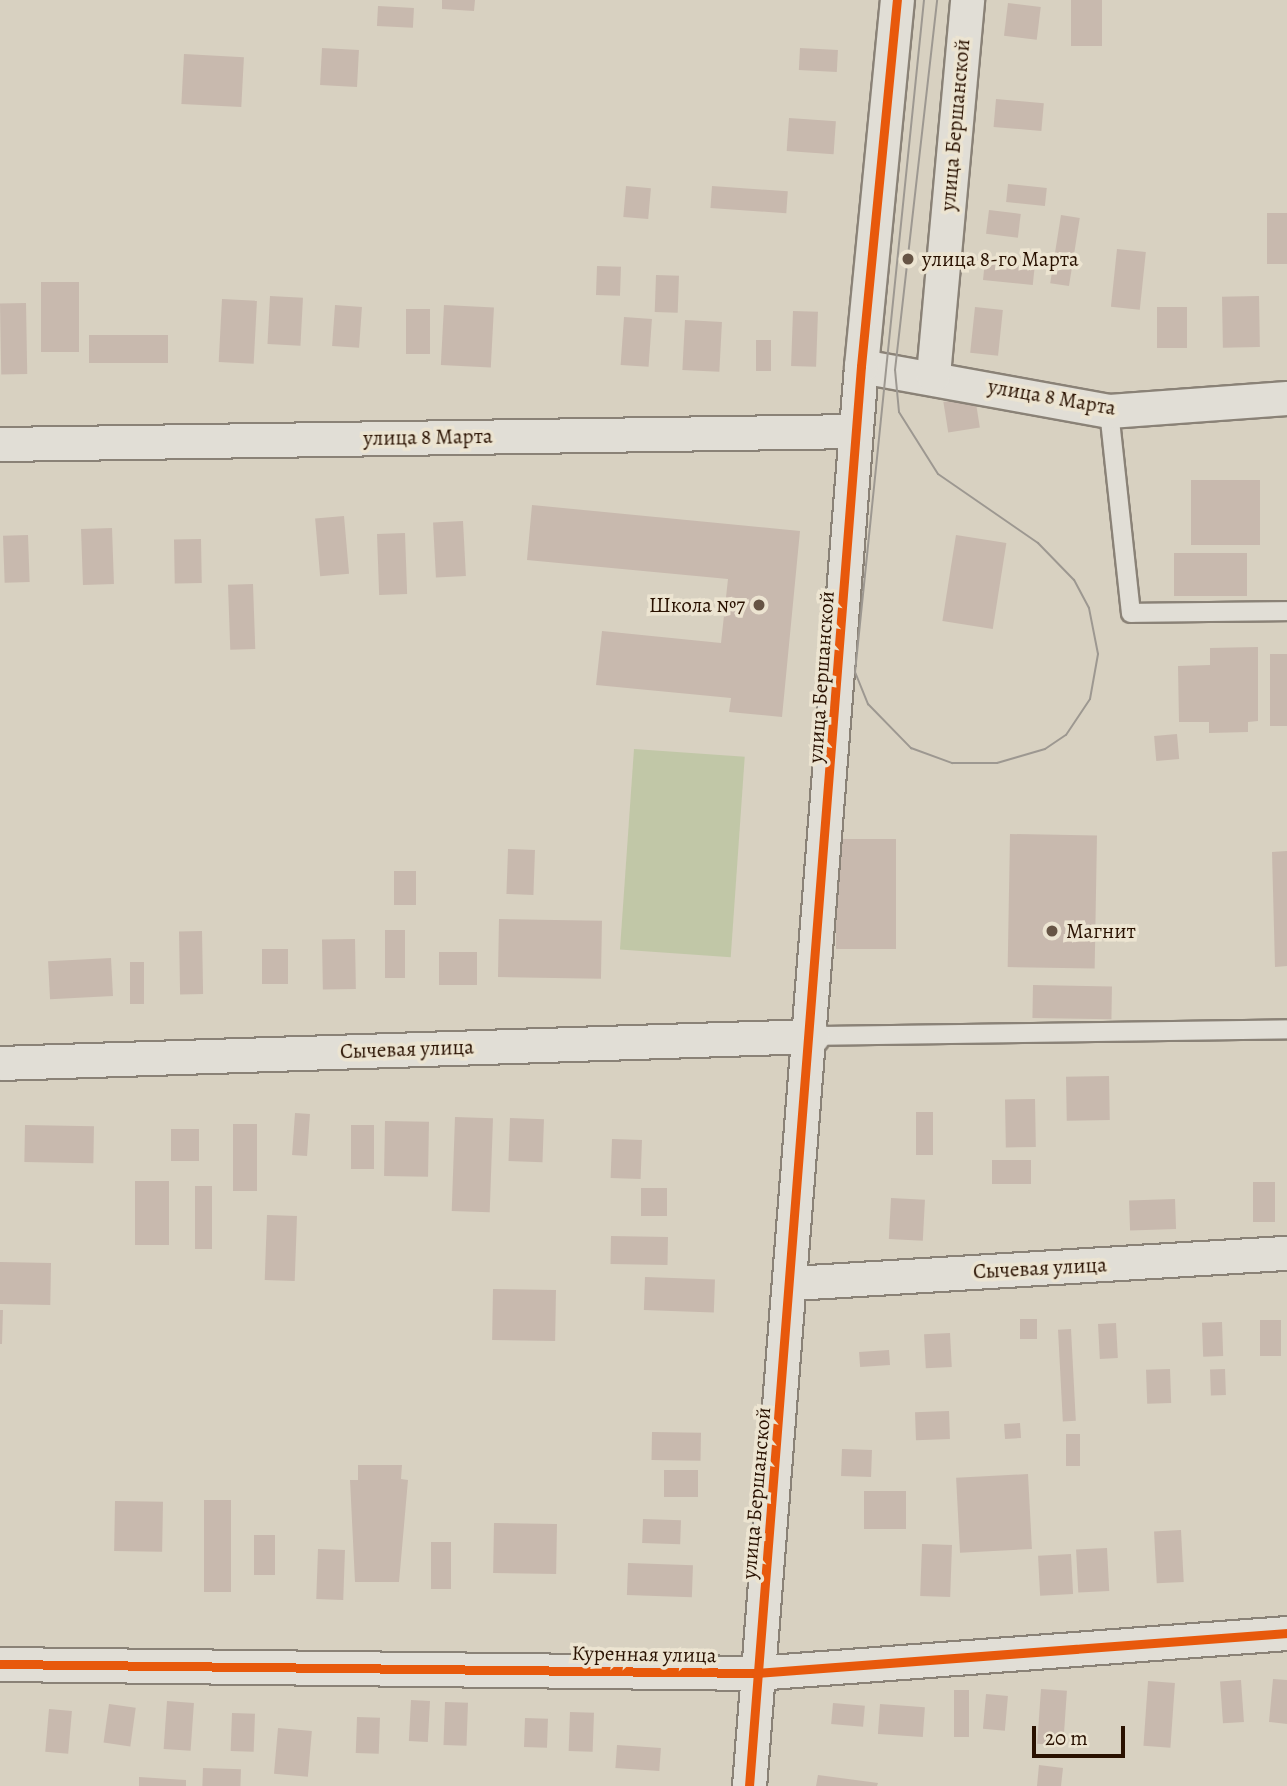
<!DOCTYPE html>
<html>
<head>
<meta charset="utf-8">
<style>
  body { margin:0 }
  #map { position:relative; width:1287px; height:1786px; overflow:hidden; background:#d8d1c1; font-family:Alegreya,serif }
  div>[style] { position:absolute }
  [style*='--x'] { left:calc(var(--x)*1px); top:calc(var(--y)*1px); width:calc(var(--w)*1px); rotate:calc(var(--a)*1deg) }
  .green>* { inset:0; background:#c1c7a7; transform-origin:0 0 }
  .building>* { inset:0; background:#c8b9ae; transform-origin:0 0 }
  .roads { filter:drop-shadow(2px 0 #8a8277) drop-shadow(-2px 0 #8a8277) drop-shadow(0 2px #8a8277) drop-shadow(0 -2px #8a8277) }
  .service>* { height:18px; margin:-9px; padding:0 9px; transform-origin:9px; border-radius:9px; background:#e1ded6 }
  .minor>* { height:33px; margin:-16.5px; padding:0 16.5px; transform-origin:16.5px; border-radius:16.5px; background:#e1ded6 }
  .tram>* { height:2px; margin:-1px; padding:0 1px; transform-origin:1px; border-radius:1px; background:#9d9891 }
  .cycleway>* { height:9px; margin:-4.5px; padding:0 4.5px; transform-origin:4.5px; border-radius:4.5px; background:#e8590c }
  .dots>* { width:19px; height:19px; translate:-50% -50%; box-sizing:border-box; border:4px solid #ece4d1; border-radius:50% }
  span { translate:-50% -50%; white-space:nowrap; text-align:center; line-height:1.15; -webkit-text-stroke:7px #ece4d1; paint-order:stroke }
  .street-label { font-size:21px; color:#291100 }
  .poi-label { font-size:21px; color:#291100 }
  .left { translate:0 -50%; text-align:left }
  .right { translate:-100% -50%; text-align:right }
  .scale { position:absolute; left:1032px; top:1726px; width:93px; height:32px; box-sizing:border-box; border:4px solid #291100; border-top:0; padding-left:9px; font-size:21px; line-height:24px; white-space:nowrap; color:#291100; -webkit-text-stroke:5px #ece4d1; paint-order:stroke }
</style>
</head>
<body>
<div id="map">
  <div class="green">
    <i style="left:634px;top:749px;width:111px;height:201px;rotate:4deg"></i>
  </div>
  <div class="building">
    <i style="clip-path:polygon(442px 0,475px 0,474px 11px,442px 9px)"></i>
    <i style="left:1071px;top:0;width:31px;height:46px"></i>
    <i style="left:1008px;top:3px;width:33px;height:33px;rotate:7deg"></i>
    <i style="left:378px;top:6px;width:36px;height:20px;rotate:3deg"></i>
    <i style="left:322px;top:48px;width:37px;height:37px;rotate:3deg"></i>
    <i style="left:800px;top:48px;width:38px;height:22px;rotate:3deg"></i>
    <i style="left:184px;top:54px;width:60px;height:50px;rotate:3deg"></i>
    <i style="left:996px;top:99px;width:48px;height:28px;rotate:5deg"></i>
    <i style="left:789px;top:118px;width:47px;height:33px;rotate:4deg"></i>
    <i style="left:1008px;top:184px;width:39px;height:18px;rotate:6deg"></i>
    <i style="left:626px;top:186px;width:25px;height:31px;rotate:5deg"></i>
    <i style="left:712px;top:186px;width:76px;height:22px;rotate:4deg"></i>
    <i style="left:989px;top:210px;width:32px;height:24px;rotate:7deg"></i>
    <i style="left:1267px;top:213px;width:20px;height:51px"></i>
    <i style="left:1061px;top:215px;width:19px;height:69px;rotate:9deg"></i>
    <i style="left:1117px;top:249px;width:29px;height:58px;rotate:6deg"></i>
    <i style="left:985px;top:261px;width:50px;height:19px;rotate:6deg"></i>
    <i style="left:597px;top:266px;width:24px;height:29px;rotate:2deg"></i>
    <i style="left:656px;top:275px;width:23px;height:37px;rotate:2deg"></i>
    <i style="left:41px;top:282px;width:38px;height:70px"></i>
    <i style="left:270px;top:296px;width:33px;height:48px;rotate:3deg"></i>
    <i style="left:1259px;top:296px;width:51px;height:37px;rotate:89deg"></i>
    <i style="left:222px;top:299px;width:35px;height:63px;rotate:3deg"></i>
    <i style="left:26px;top:303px;width:71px;height:26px;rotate:89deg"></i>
    <i style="left:335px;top:305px;width:27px;height:41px;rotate:4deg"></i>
    <i style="left:444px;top:305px;width:50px;height:60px;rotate:3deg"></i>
    <i style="left:975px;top:307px;width:28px;height:46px;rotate:6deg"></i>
    <i style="left:1187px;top:307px;width:41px;height:30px;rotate:90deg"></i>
    <i style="left:406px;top:309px;width:24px;height:45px"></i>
    <i style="left:793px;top:311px;width:25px;height:55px;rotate:2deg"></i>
    <i style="left:624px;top:317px;width:28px;height:48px;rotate:4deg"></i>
    <i style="left:685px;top:320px;width:37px;height:50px;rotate:3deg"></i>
    <i style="left:89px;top:335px;width:79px;height:28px"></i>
    <i style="left:756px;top:340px;width:15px;height:31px"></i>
    <i style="left:975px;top:397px;width:31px;height:32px;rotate:81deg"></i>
    <i style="left:1191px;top:480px;width:69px;height:65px"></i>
    <i style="clip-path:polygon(532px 505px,800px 531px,782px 717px,729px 712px,731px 698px,596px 685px,602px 631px,721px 643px,728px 579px,527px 560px)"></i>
    <i style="left:344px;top:516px;width:58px;height:29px;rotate:85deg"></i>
    <i style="left:463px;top:521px;width:55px;height:30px;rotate:87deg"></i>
    <i style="left:112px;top:528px;width:56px;height:31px;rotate:88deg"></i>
    <i style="left:405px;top:533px;width:61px;height:28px;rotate:88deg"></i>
    <i style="left:28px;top:535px;width:47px;height:25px;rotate:88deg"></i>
    <i style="left:956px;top:535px;width:51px;height:87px;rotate:9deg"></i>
    <i style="left:201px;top:539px;width:44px;height:27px;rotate:89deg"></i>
    <i style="left:1174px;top:553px;width:73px;height:43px"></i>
    <i style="left:253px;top:584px;width:65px;height:25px;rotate:88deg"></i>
    <i style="clip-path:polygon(1258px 647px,1258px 721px,1248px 722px,1248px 732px,1209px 733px,1209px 722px,1179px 722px,1178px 666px,1210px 665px,1210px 648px)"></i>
    <i style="left:1270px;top:654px;width:17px;height:72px"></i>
    <i style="left:1177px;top:734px;width:25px;height:23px;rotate:85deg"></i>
    <i style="left:1010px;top:834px;width:87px;height:133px;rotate:1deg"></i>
    <i style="left:836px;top:839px;width:60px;height:110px"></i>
    <i style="left:508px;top:849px;width:27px;height:45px;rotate:2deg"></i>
    <i style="clip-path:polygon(1287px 851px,1287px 966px,1275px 967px,1272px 852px)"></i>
    <i style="left:394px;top:871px;width:22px;height:34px"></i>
    <i style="left:499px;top:919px;width:103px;height:58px;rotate:1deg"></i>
    <i style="left:385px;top:930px;width:20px;height:48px"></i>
    <i style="left:202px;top:931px;width:63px;height:23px;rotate:89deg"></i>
    <i style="left:355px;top:939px;width:50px;height:33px;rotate:89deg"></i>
    <i style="left:262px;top:949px;width:26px;height:35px"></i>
    <i style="left:439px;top:952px;width:38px;height:33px"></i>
    <i style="left:111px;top:958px;width:38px;height:63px;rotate:87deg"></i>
    <i style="left:130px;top:962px;width:14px;height:42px"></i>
    <i style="left:1033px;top:985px;width:79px;height:33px;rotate:1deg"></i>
    <i style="left:1109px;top:1076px;width:44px;height:43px;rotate:89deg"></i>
    <i style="left:1035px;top:1099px;width:48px;height:30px;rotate:89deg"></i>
    <i style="left:916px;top:1112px;width:17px;height:43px"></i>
    <i style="left:295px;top:1113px;width:15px;height:42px;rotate:4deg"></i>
    <i style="left:455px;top:1117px;width:38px;height:94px;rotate:2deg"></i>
    <i style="left:510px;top:1118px;width:34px;height:43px;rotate:2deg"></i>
    <i style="left:385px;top:1121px;width:44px;height:55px;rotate:1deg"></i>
    <i style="left:233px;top:1124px;width:24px;height:67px"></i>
    <i style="left:25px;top:1125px;width:69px;height:37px;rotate:1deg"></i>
    <i style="left:351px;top:1125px;width:23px;height:44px"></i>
    <i style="left:171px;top:1129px;width:28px;height:32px"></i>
    <i style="left:612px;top:1139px;width:30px;height:39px;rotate:2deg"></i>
    <i style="left:992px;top:1160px;width:39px;height:24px"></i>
    <i style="left:135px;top:1181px;width:34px;height:64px"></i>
    <i style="left:1253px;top:1182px;width:22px;height:40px"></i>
    <i style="left:195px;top:1186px;width:17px;height:63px"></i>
    <i style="left:641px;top:1188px;width:26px;height:28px"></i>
    <i style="left:891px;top:1198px;width:34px;height:41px;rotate:3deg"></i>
    <i style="left:1175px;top:1199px;width:30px;height:46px;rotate:88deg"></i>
    <i style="left:267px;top:1215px;width:30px;height:65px;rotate:2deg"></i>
    <i style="left:611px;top:1236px;width:57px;height:28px;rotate:1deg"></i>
    <i style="left:0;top:1262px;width:51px;height:42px;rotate:1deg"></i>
    <i style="left:645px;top:1277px;width:70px;height:33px;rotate:2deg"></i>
    <i style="left:493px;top:1289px;width:63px;height:51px;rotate:1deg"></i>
    <i style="clip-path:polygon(0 1310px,3px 1310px,2px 1344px,0 1344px)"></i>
    <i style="left:1020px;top:1319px;width:17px;height:20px"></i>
    <i style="left:1260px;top:1320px;width:21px;height:36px"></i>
    <i style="left:1222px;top:1322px;width:34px;height:20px;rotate:88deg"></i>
    <i style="left:1116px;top:1323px;width:35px;height:18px;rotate:87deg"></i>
    <i style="left:1071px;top:1329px;width:92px;height:13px;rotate:87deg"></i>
    <i style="left:950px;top:1333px;width:34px;height:26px;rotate:87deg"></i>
    <i style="left:889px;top:1350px;width:15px;height:30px;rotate:86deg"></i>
    <i style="left:1170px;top:1369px;width:34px;height:24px;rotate:88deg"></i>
    <i style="left:1225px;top:1369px;width:26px;height:15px;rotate:88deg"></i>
    <i style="left:949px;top:1411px;width:28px;height:34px;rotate:88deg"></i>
    <i style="left:1020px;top:1423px;width:15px;height:16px;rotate:86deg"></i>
    <i style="left:652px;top:1432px;width:49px;height:28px;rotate:1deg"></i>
    <i style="left:1066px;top:1434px;width:14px;height:32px"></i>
    <i style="left:842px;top:1449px;width:30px;height:27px;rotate:2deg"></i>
    <i style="clip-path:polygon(358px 1465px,402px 1465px,401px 1479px,408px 1480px,399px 1582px,355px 1582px,350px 1480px,358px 1480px)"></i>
    <i style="left:664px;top:1470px;width:34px;height:27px"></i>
    <i style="left:1028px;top:1474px;width:75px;height:72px;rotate:87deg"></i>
    <i style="left:864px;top:1491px;width:42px;height:38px"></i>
    <i style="left:204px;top:1500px;width:27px;height:92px"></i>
    <i style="left:115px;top:1501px;width:48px;height:50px;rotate:1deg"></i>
    <i style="left:643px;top:1519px;width:38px;height:24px;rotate:2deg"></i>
    <i style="left:494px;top:1523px;width:63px;height:50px;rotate:1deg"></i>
    <i style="left:1181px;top:1530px;width:52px;height:27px;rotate:87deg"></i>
    <i style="left:254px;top:1535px;width:21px;height:40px"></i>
    <i style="left:431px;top:1542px;width:20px;height:47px"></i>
    <i style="left:922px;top:1544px;width:30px;height:52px;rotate:2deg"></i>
    <i style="left:1107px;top:1548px;width:43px;height:31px;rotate:87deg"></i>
    <i style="left:318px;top:1549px;width:27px;height:50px;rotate:2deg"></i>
    <i style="left:1071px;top:1554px;width:40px;height:33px;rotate:87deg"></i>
    <i style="left:628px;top:1563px;width:65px;height:32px;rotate:2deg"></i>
    <i style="clip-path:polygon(1273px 1679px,1287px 1680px,1287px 1724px,1269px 1722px)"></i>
    <i style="left:1241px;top:1680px;width:42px;height:21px;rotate:86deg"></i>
    <i style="left:1148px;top:1681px;width:27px;height:65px;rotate:4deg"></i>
    <i style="left:1041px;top:1689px;width:26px;height:55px;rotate:4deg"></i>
    <i style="left:954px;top:1690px;width:15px;height:47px"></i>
    <i style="left:986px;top:1694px;width:22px;height:35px;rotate:5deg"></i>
    <i style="left:411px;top:1700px;width:19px;height:41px;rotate:3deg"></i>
    <i style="left:167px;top:1701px;width:27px;height:48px;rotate:4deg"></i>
    <i style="left:445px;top:1702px;width:23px;height:43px;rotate:2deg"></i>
    <i style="left:833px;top:1703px;width:32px;height:21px;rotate:5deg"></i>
    <i style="left:109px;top:1704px;width:27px;height:39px;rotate:8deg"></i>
    <i style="left:880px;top:1704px;width:45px;height:30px;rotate:4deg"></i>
    <i style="left:49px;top:1709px;width:23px;height:43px;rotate:5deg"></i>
    <i style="left:570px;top:1712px;width:24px;height:39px;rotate:2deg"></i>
    <i style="left:232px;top:1713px;width:23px;height:38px;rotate:2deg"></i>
    <i style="left:357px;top:1717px;width:23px;height:36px;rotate:2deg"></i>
    <i style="left:525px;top:1718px;width:23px;height:29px;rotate:2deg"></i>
    <i style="left:278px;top:1728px;width:34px;height:46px;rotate:5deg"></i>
    <i style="left:617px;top:1745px;width:44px;height:23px;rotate:4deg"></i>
    <i style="clip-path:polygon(1039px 1765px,1063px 1768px,1061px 1786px,1037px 1786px)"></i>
    <i style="left:203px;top:1768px;width:38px;height:18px;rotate:2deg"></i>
    <i style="clip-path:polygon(818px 1775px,878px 1783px,877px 1786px,816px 1786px)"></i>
    <i style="clip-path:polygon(139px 1777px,186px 1780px,186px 1786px,139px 1786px)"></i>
  </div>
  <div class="roads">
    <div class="service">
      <i style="--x:1109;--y:411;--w:203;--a:83.8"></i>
      <i style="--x:1131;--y:613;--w:156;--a:-0.7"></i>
      <i style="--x:813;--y:1036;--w:474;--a:-0.8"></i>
    </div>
    <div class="minor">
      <i style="--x:861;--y:366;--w:252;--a:10.3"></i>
      <i style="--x:1109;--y:411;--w:178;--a:-4.2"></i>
      <i style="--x:933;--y:375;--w:377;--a:-84.8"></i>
      <i style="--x:0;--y:444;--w:856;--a:-0.87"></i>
      <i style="--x:0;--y:1063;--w:813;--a:-1.9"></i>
      <i style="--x:793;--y:1283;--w:495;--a:-3.5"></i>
      <i style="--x:0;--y:1664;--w:756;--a:0.68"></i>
      <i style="--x:756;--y:1673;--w:533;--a:-4.31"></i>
      <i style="--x:749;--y:1786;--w:1424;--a:-85.49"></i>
      <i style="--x:861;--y:366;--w:368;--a:-84.4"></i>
    </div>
  </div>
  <div class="tram">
    <i style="--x:924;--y:0;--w:676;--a:95.86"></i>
    <i style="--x:855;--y:672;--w:35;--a:68"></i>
    <i style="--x:868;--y:704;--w:62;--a:45.7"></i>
    <i style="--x:911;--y:748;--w:44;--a:20.1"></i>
    <i style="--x:952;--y:763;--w:45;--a:0"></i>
    <i style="--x:997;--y:763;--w:50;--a:-16.3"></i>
    <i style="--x:1045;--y:749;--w:25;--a:-34"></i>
    <i style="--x:1066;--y:735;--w:43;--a:-56.3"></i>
    <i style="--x:1090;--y:699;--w:46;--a:-79.9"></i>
    <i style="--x:1098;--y:654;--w:47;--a:-101.1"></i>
    <i style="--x:1089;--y:608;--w:32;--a:-118"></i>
    <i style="--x:1074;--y:580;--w:52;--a:-134.2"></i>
    <i style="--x:1038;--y:543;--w:121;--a:-145.4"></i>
    <i style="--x:938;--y:474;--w:73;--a:-122.2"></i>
    <i style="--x:899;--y:412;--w:42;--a:-95.4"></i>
    <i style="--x:895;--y:370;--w:372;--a:-83.5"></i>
  </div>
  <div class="cycleway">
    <i style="--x:0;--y:1664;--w:756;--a:0.68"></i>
    <i style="--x:756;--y:1673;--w:533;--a:-4.31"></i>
    <i style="--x:749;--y:1786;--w:1424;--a:-85.49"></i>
    <i style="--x:861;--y:366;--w:368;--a:-84.4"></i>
  </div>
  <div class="dots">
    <i style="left:908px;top:259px;background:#665444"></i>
    <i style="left:759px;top:605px;background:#665444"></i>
    <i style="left:1052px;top:931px;background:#665444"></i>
  </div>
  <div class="street-label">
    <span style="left:955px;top:125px;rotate:-85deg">улица Бершанской</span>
    <span style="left:1052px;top:397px;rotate:10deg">улица 8 Марта</span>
    <span style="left:428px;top:437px;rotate:-1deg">улица 8 Марта</span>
    <span style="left:821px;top:677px;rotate:-86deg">улица Бершанской</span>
    <span style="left:407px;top:1049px;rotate:-2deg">Сычевая улица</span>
    <span style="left:1040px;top:1268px;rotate:-3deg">Сычевая улица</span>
    <span style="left:756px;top:1493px;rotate:-85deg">улица Бершанской</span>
    <span style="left:644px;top:1654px;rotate:1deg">Куренная улица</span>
  </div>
  <div class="poi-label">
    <span class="left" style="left:922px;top:259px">улица 8-го Марта</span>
    <span class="right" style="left:745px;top:605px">Школа №7</span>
    <span class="left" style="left:1066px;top:931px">Магнит</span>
  </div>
  <div class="scale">20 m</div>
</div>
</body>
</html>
